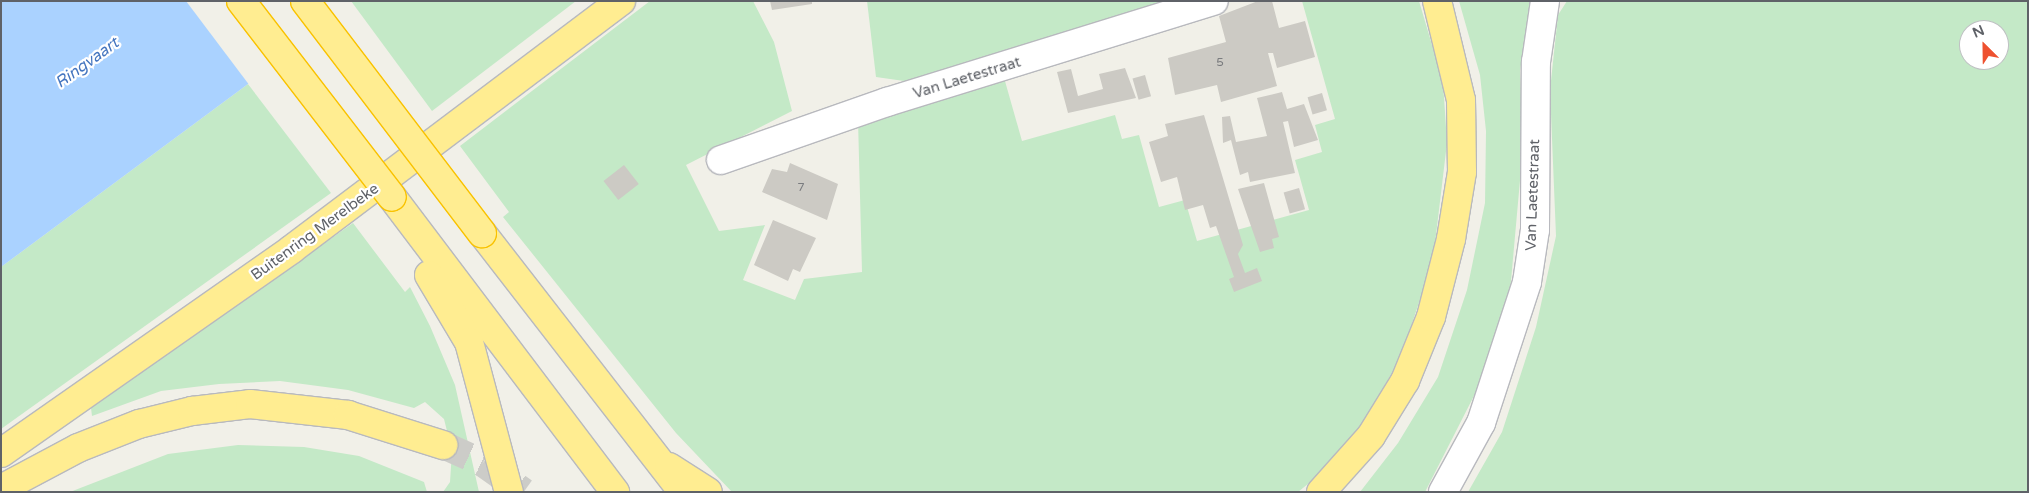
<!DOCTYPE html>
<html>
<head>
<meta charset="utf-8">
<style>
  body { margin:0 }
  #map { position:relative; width:2029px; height:493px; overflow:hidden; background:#f1f0e8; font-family:"Varela Round",sans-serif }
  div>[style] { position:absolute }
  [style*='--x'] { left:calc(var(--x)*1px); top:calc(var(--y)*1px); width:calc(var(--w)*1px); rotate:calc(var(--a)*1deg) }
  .green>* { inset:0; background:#c4e9c7 }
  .water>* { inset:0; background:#aad2ff }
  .pier>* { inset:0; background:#f1f0e8 }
  .building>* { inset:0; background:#cccac4; transform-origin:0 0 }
  .highway-tunnel>* { height:28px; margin-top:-14px; transform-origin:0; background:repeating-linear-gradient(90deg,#ccccc8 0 28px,transparent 0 42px) }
  .roads { filter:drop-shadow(1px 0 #b8b9be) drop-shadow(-1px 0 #b8b9be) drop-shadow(0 1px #b8b9be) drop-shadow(0 -1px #b8b9be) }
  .minor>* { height:28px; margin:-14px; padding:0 14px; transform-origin:14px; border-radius:14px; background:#fff }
  .highway>* { height:28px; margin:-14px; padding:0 14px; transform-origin:14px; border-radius:14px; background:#ffed91 }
  .bridges { filter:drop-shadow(1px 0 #f9c200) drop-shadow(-1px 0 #f9c200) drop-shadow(0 1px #f9c200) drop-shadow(0 -1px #f9c200) }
  .highway-bridge>* { height:28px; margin:-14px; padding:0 14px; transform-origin:14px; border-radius:14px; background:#ffed91 }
  span { translate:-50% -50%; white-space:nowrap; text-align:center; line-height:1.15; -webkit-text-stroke:4.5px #fff; paint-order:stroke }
  .number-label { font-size:12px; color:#7a7c7f }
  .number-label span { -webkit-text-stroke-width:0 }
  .street-label { font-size:15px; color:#5f6268 }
  .water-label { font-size:16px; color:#4475bf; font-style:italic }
  .frame { position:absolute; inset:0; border:2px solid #5f6268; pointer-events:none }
  .north { position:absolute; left:1959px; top:20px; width:50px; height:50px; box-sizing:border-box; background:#fff; border:1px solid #bfc0c3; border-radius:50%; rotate:337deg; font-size:14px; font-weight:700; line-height:20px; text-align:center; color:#5f6268 }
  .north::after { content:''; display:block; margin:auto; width:18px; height:22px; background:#ee5130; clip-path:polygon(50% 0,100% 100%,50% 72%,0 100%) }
</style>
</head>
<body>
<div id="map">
  <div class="green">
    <i style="clip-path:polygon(351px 1px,576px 1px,432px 111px)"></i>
    <i style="clip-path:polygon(650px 1px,753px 1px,774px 42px,792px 111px,686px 165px,719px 231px,765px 225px,743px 280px,795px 300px,804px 279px,862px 272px,858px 120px,1003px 74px,1022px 141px,1115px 115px,1122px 139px,1139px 135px,1159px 207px,1185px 200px,1197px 241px,1309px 210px,1295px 160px,1322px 152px,1315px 125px,1335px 119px,1302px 1px,1419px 1px,1443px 82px,1447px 143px,1433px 260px,1401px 357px,1362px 425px,1324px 471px,1298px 492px,732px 492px,676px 433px,503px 217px,509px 212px,460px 146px)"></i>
    <i style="clip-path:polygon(867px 1px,1178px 1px,933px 78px,904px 81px,876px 77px)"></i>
    <i style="clip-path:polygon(1459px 1px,1531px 1px,1520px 71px,1523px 147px,1510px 292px,1480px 384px,1425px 492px,1360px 492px,1398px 443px,1438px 377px,1467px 290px,1485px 203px,1486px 131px,1480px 75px)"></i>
    <i style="clip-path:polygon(evenodd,1567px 1px,2028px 1px,2028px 492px,1468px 492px,1502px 432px,1536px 327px,1556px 236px,1550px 90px,1558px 15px,1567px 1px,1969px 30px,1999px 30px,1999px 60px,1969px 60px,1969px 30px)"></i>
    <i style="clip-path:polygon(248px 84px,331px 193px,1px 429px,1px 267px)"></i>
    <i style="clip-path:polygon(353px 223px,405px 292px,410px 287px,430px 326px,455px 385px,479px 492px,443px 492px,450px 482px,452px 451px,444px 419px,425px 402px,414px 408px,348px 390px,280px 381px,219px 384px,161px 391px,92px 416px,91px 408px)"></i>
    <i style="clip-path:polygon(238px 445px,304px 447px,359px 456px,424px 482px,427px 492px,70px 492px,168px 454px)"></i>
  </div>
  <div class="water">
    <i style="clip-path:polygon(1px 1px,350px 1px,248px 84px,1px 267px)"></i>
  </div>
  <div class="pier">
    <i style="clip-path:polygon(186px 1px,348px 1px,350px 4px,250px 86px)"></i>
  </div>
  <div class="building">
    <i style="clip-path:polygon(770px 1px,812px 1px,812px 4px,772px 10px)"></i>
    <i style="clip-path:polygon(1258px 1px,1272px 1px,1279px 28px,1305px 21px,1315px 57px,1277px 68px,1273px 53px,1268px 53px,1277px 86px,1221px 102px,1217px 85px,1175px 95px,1168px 58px,1226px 42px,1219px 16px)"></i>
    <i style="clip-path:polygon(1125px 68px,1136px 98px,1068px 113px,1057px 72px,1071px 69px,1078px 96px,1103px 89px,1099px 74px)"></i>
    <i style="left:1145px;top:75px;width:22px;height:13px;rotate:74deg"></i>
    <i style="clip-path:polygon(1282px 92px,1287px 109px,1304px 104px,1318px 140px,1294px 147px,1288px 121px,1283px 122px,1295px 173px,1250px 182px,1248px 172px,1240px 175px,1231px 140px,1223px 143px,1222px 117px,1230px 116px,1236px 142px,1267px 136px,1257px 98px)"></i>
    <i style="left:1322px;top:93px;width:18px;height:15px;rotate:74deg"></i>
    <i style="clip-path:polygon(1204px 115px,1243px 245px,1238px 254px,1245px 273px,1257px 268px,1262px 281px,1234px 292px,1229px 279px,1234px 277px,1216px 226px,1210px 228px,1203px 205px,1185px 210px,1177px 177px,1161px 182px,1149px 142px,1168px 136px,1165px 124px)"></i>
    <i style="clip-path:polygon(790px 163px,838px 184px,827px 220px,762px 192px,772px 169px,787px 172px)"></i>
    <i style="left:624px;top:165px;width:24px;height:26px;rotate:52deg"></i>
    <i style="clip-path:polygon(1264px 183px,1279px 237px,1272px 239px,1274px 248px,1260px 252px,1238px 189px)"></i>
    <i style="left:1299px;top:188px;width:22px;height:16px;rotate:74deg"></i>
    <i style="clip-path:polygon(773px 220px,816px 238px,800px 272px,793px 269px,788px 281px,754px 265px)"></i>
  </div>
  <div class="highway-tunnel">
    <i style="--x:443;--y:445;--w:44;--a:24.2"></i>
    <i style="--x:483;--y:463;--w:50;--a:35.3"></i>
  </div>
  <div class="roads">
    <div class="minor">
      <i style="--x:721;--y:160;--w:176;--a:-19.3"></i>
      <i style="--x:887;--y:102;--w:342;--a:-17.2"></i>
      <i style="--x:1443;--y:492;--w:79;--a:-61.2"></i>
      <i style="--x:1481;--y:423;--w:148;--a:-71.9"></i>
      <i style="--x:1527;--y:282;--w:53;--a:-81.3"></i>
      <i style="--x:1535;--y:230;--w:168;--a:-89.7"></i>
      <i style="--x:1536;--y:62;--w:62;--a:-81.6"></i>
    </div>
    <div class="highway">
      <i style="--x:392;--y:197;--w:370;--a:52.9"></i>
      <i style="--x:482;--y:233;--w:328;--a:52.2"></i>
      <i style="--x:429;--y:275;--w:78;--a:59.2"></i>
      <i style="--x:469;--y:342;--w:155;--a:75.1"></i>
      <i style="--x:1;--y:453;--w:355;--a:-35"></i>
      <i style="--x:292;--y:249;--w:412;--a:-37"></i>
      <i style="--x:669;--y:467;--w:46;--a:32.7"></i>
      <i style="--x:1;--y:489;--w:87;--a:-28"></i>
      <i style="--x:78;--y:448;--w:66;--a:-21.5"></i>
      <i style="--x:139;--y:424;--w:55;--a:-13.8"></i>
      <i style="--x:192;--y:411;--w:58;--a:-6.9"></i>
      <i style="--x:250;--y:404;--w:99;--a:6.4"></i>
      <i style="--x:348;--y:415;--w:100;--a:17.5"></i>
      <i style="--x:1321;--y:492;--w:75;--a:-48.2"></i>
      <i style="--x:1371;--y:436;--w:65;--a:-58.3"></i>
      <i style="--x:1405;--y:381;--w:69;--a:-67.9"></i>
      <i style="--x:1431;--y:317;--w:81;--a:-75.6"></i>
      <i style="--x:1451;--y:239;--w:68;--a:-80.7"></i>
      <i style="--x:1462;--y:172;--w:72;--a:-90.8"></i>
      <i style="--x:1461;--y:100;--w:102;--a:-103.6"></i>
    </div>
  </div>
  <div class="bridges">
    <div class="highway-bridge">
      <i style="--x:241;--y:1;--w:247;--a:52.4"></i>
      <i style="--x:305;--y:1;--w:292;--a:52.7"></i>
    </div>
  </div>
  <div class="number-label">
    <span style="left:1220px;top:63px">5</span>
    <span style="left:801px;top:188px">7</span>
  </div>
  <div class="street-label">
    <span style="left:967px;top:78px;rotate:-17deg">Van Laetestraat</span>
    <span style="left:1533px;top:195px;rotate:-88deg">Van Laetestraat</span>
    <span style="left:315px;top:232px;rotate:-36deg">Buitenring Merelbeke</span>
  </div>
  <div class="water-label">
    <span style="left:87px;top:63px;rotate:-36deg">Ringvaart</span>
  </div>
  <div class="frame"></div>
  <div class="north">N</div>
</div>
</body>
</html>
